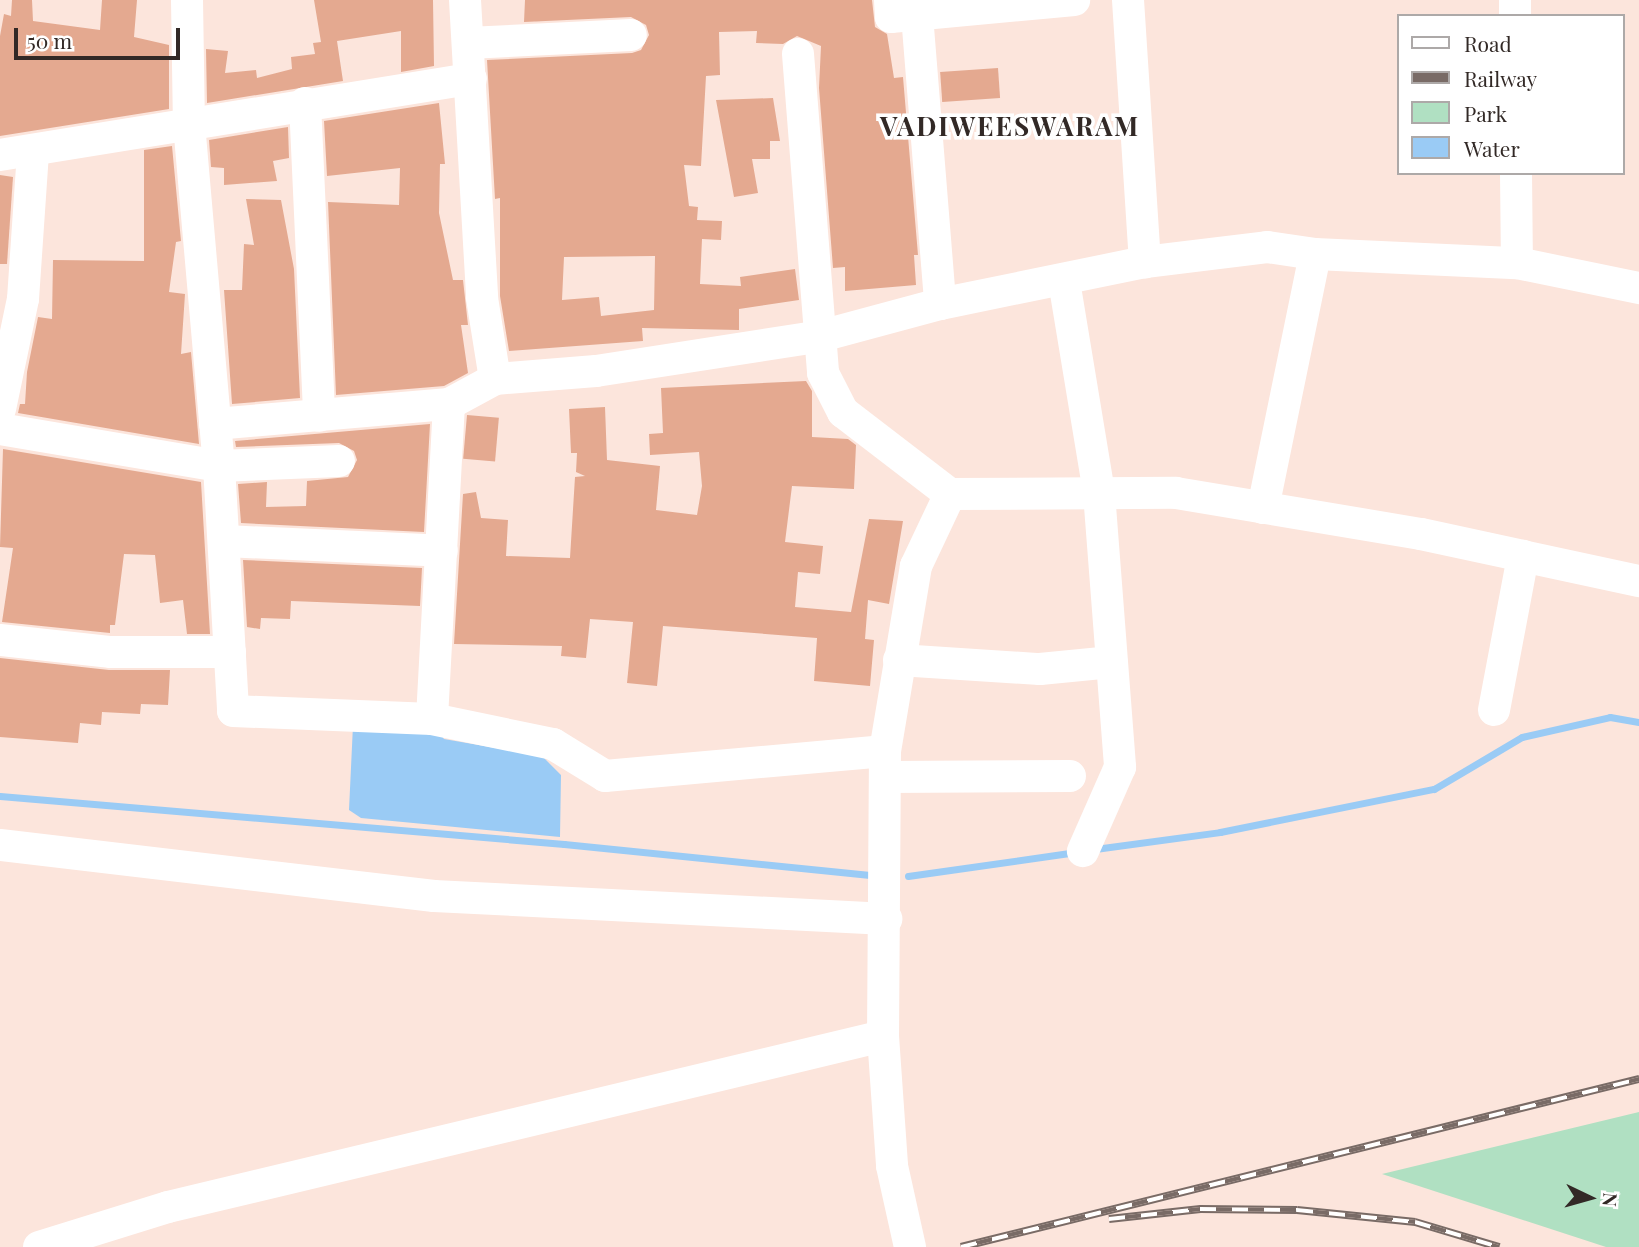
<!DOCTYPE html>
<html>
<head>
<meta charset="utf-8">
<style>
  body { margin:0 }
  #map { position:relative; width:1639px; height:1247px; overflow:hidden; background:#fce5dc; font-family:"Playfair Display",serif }
  div>[style] { position:absolute }
  [style*='--x'] { left:calc(var(--x)*1px); top:calc(var(--y)*1px); width:calc(var(--w)*1px); rotate:calc(var(--a)*1deg) }
  .green>* { inset:0; background:#b0e0c2 }
  .water>* { inset:0; background:#9acbf5 }
  .stream>* { height:7px; margin:-3.5px; padding:0 3.5px; transform-origin:3.5px; border-radius:3.5px; background:#9acbf5 }
  .building>* { inset:0; background:#e4a990; transform-origin:0 0 }
  .minor>* { height:32px; margin:-16px; padding:0 16px; transform-origin:16px; border-radius:16px; background:#fff }
  .rail>* { height:8px; margin-top:-4px; transform-origin:0; background:repeating-linear-gradient(90deg,#fff 0 16px,#796b66 0 32px); box-sizing:border-box; border-block:2px solid #796b66 }
  span { translate:-50% -50%; white-space:nowrap; text-align:center; line-height:1.15; -webkit-text-stroke:7px #fff; paint-order:stroke }
  .district-label { font-size:26px; color:#322926; font-weight:700; letter-spacing:2px }
  .legend { position:absolute; left:1397px; top:14px; width:228px; height:161px; box-sizing:border-box; background:#fff; border:2px solid #ada9a8; margin:0; padding:9px 12px; list-style:none; font-size:21px; color:#322926 }
  .legend li { display:flex; align-items:center; gap:14px; height:35px }
  .legend b { width:35px; border:2px solid #ada9a8 }
  .north { position:absolute; left:1555px; top:1163px; width:70px; height:70px; -webkit-text-stroke:5px #fff; paint-order:stroke; rotate:95deg; font-size:19px; font-weight:700; line-height:28px; text-align:center; color:#322926 }
  .north::after { content:''; display:block; margin:auto; width:24px; height:32px; background:#322926; clip-path:polygon(50% 0,100% 100%,50% 72%,0 100%) }
  .scale { position:absolute; left:14px; top:28px; width:166px; height:32px; box-sizing:border-box; border:4px solid #322926; border-top:0; padding-left:9px; font-size:21px; line-height:24px; white-space:nowrap; color:#322926; -webkit-text-stroke:5px #fff; paint-order:stroke }
</style>
</head>
<body>
<div id="map">
  <div class="green">
    <i style="clip-path:polygon(1639px 1112px,1639px 1247px,1606px 1247px,1382px 1174px)"></i>
  </div>
  <div class="water">
    <i style="clip-path:polygon(353px 725px,436px 728px,444px 739px,542px 756px,561px 775px,560px 837px,361px 818px,349px 810px)"></i>
  </div>
  <div class="stream">
    <i style="--x:0;--y:796;--w:566;--a:4.86"></i>
    <i style="--x:564;--y:844;--w:305;--a:5.8"></i>
    <i style="--x:1095;--y:849;--w:126;--a:-7.7"></i>
    <i style="--x:1220;--y:832;--w:218;--a:-11.4"></i>
    <i style="--x:1434;--y:789;--w:102;--a:-30.6"></i>
    <i style="--x:1522;--y:737;--w:90;--a:-12.8"></i>
    <i style="--x:1610;--y:717;--w:29;--a:10"></i>
    <i style="--x:908;--y:876;--w:170;--a:-8.1"></i>
  </div>
  <div class="building">
    <i style="clip-path:polygon(12px 0,32px 0,33px 21px,100px 30px,102px 0,137px 0,134px 37px,169px 45px,169px 109px,0 136px,0 36px,4px 14px,11px 16px)"></i>
    <i style="clip-path:polygon(314px 0,433px 0,434px 66px,401px 72px,401px 31px,337px 41px,343px 81px,207px 103px,206px 49px,228px 51px,225px 73px,256px 70px,257px 78px,292px 69px,291px 57px,315px 54px,313px 43px,321px 42px)"></i>
    <i style="clip-path:polygon(evenodd,525px 0,872px 0,875px 27px,887px 34px,894px 78px,903px 77px,918px 255px,914px 255px,916px 285px,845px 291px,845px 267px,833px 268px,819px 88px,821px 46px,797px 36px,783px 44px,756px 43px,757px 31px,719px 32px,720px 75px,706px 76px,701px 166px,684px 165px,689px 206px,698px 207px,697px 220px,722px 221px,721px 240px,702px 239px,700px 284px,741px 286px,740px 277px,795px 269px,799px 300px,739px 309px,739px 330px,642px 328px,643px 341px,509px 351px,500px 296px,500px 198px,495px 199px,487px 60px,632px 53px,641px 50px,649px 35px,646px 25px,631px 17px,524px 22px,525px 0,655px 256px,654px 310px,601px 316px,599px 297px,562px 300px,564px 257px,655px 256px)"></i>
    <i style="left:998px;top:68px;width:30px;height:58px;rotate:86deg"></i>
    <i style="clip-path:polygon(773px 98px,780px 141px,770px 141px,770px 159px,752px 159px,758px 193px,734px 197px,716px 100px)"></i>
    <i style="clip-path:polygon(439px 103px,445px 164px,440px 164px,439px 213px,453px 280px,463px 280px,468px 325px,461px 325px,468px 373px,444px 386px,336px 395px,328px 202px,399px 205px,400px 168px,327px 176px,324px 121px)"></i>
    <i style="clip-path:polygon(288px 127px,289px 158px,273px 161px,277px 181px,224px 185px,224px 168px,211px 167px,209px 140px)"></i>
    <i style="clip-path:polygon(172px 146px,181px 241px,176px 242px,169px 292px,185px 294px,181px 354px,191px 352px,199px 444px,18px 413px,20px 404px,25px 404px,27px 372px,38px 317px,52px 319px,53px 260px,144px 261px,144px 150px)"></i>
    <i style="clip-path:polygon(0 175px,13px 177px,7px 264px,0 264px)"></i>
    <i style="clip-path:polygon(246px 199px,281px 200px,294px 269px,300px 398px,232px 404px,224px 290px,242px 290px,244px 244px,254px 245px)"></i>
    <i style="clip-path:polygon(806px 381px,812px 391px,812px 437px,848px 439px,856px 445px,854px 489px,792px 486px,785px 542px,823px 546px,820px 574px,798px 572px,795px 607px,851px 612px,869px 519px,903px 521px,889px 604px,868px 600px,865px 639px,874px 640px,870px 686px,814px 681px,817px 638px,663px 626px,657px 686px,627px 683px,633px 622px,590px 619px,586px 658px,561px 656px,562px 646px,454px 644px,463px 494px,476px 492px,481px 518px,508px 520px,506px 556px,570px 558px,575px 477px,585px 476px,576px 472px,577px 453px,571px 453px,569px 409px,605px 407px,607px 460px,660px 466px,656px 510px,697px 515px,702px 486px,699px 452px,650px 455px,649px 434px,663px 433px,661px 388px)"></i>
    <i style="left:467px;top:415px;width:32px;height:44px;rotate:5deg"></i>
    <i style="clip-path:polygon(430px 424px,424px 532px,241px 523px,238px 484px,267px 482px,266px 507px,306px 506px,307px 481px,348px 477px,357px 460px,354px 451px,339px 443px,236px 447px,235px 441px)"></i>
    <i style="clip-path:polygon(3px 449px,201px 482px,210px 634px,187px 634px,183px 600px,160px 603px,155px 555px,124px 554px,115px 625px,110px 625px,110px 633px,2px 622px,13px 548px,0 547px)"></i>
    <i style="clip-path:polygon(243px 560px,422px 568px,420px 606px,291px 601px,290px 619px,261px 618px,260px 629px,247px 627px)"></i>
    <i style="clip-path:polygon(0 658px,109px 670px,170px 670px,168px 705px,141px 704px,140px 714px,102px 712px,101px 725px,80px 723px,78px 743px,0 737px)"></i>
  </div>
  <div class="minor">
    <i style="--x:187;--y:0;--w:124;--a:89.1"></i>
    <i style="--x:189;--y:124;--w:343;--a:85"></i>
    <i style="--x:219;--y:466;--w:245;--a:86.7"></i>
    <i style="--x:233;--y:711;--w:199;--a:2.3"></i>
    <i style="--x:465;--y:0;--w:298;--a:86.7"></i>
    <i style="--x:482;--y:298;--w:82;--a:80.9"></i>
    <i style="--x:495;--y:379;--w:101;--a:-4.5"></i>
    <i style="--x:596;--y:371;--w:228;--a:-8.8"></i>
    <i style="--x:821;--y:336;--w:123;--a:-15.1"></i>
    <i style="--x:940;--y:304;--w:209;--a:-11.6"></i>
    <i style="--x:1145;--y:262;--w:123;--a:-7"></i>
    <i style="--x:1267;--y:247;--w:49;--a:8.3"></i>
    <i style="--x:1315;--y:254;--w:202;--a:2.6"></i>
    <i style="--x:1517;--y:263;--w:125;--a:11.6"></i>
    <i style="--x:890;--y:0;--w:17;--a:87"></i>
    <i style="--x:891;--y:17;--w:184;--a:-5.3"></i>
    <i style="--x:1128;--y:0;--w:263;--a:86.3"></i>
    <i style="--x:1515;--y:0;--w:16;--a:90"></i>
    <i style="--x:917;--y:15;--w:290;--a:85.4"></i>
    <i style="--x:468;--y:43;--w:163;--a:-2.8"></i>
    <i style="--x:798;--y:54;--w:320;--a:85.5"></i>
    <i style="--x:823;--y:373;--w:44;--a:62.9"></i>
    <i style="--x:843;--y:412;--w:135;--a:37.5"></i>
    <i style="--x:950;--y:494;--w:80;--a:115.3"></i>
    <i style="--x:916;--y:566;--w:188;--a:99.5"></i>
    <i style="--x:885;--y:751;--w:285;--a:90.4"></i>
    <i style="--x:883;--y:1036;--w:130;--a:86"></i>
    <i style="--x:892;--y:1166;--w:83;--a:77.5"></i>
    <i style="--x:305;--y:103;--w:313;--a:87.4"></i>
    <i style="--x:0;--y:155;--w:477;--a:-9.2"></i>
    <i style="--x:1516;--y:173;--w:90;--a:89.4"></i>
    <i style="--x:1064;--y:281;--w:215;--a:80.6"></i>
    <i style="--x:1099;--y:493;--w:275;--a:85.6"></i>
    <i style="--x:1120;--y:767;--w:92;--a:113.8"></i>
    <i style="--x:449;--y:404;--w:315;--a:93.1"></i>
    <i style="--x:432;--y:719;--w:124;--a:11.7"></i>
    <i style="--x:553;--y:744;--w:61;--a:31.6"></i>
    <i style="--x:605;--y:776;--w:281;--a:-5.1"></i>
    <i style="--x:0;--y:409;--w:112;--a:-78.2"></i>
    <i style="--x:23;--y:299;--w:147;--a:-86.1"></i>
    <i style="--x:215;--y:424;--w:235;--a:-4.9"></i>
    <i style="--x:449;--y:404;--w:52;--a:-28.5"></i>
    <i style="--x:0;--y:429;--w:222;--a:9.6"></i>
    <i style="--x:219;--y:466;--w:120;--a:-2.4"></i>
    <i style="--x:950;--y:494;--w:226;--a:-0.3"></i>
    <i style="--x:1176;--y:493;--w:248;--a:9.5"></i>
    <i style="--x:1421;--y:534;--w:223;--a:12.2"></i>
    <i style="--x:1263;--y:508;--w:259;--a:-78.4"></i>
    <i style="--x:225;--y:541;--w:217;--a:2.6"></i>
    <i style="--x:0;--y:640;--w:112;--a:6.2"></i>
    <i style="--x:111;--y:652;--w:119;--a:0"></i>
    <i style="--x:899;--y:660;--w:141;--a:3.7"></i>
    <i style="--x:1040;--y:669;--w:72;--a:-5.6"></i>
    <i style="--x:1494;--y:710;--w:157;--a:-79.3"></i>
    <i style="--x:885;--y:777;--w:185;--a:-0.3"></i>
    <i style="--x:0;--y:845;--w:437;--a:6.7"></i>
    <i style="--x:434;--y:896;--w:453;--a:2.9"></i>
    <i style="--x:39;--y:1247;--w:135;--a:-17.2"></i>
    <i style="--x:168;--y:1207;--w:735;--a:-13.45"></i>
  </div>
  <div class="rail">
    <i style="--x:1109;--y:1219;--w:92;--a:-6.3"></i>
    <i style="--x:1200;--y:1209;--w:97;--a:0.6"></i>
    <i style="--x:1297;--y:1210;--w:119;--a:5.8"></i>
    <i style="--x:1415;--y:1222;--w:88;--a:16.6"></i>
    <i style="--x:961;--y:1247;--w:699;--a:-13.92"></i>
  </div>
  <div class="district-label">
    <span style="left:1010px;top:126px">VADIWEESWARAM</span>
  </div>
  <ul class="legend">
  <li><b style="height:9px;background:#fff"></b>Road</li>
  <li><b style="height:9px;background:#796b66"></b>Railway</li>
  <li><b style="height:19px;background:#b0e0c2"></b>Park</li>
  <li><b style="height:19px;background:#9acbf5"></b>Water</li>
  </ul>
  <div class="north">N</div>
  <div class="scale">50 m</div>
</div>
</body>
</html>
